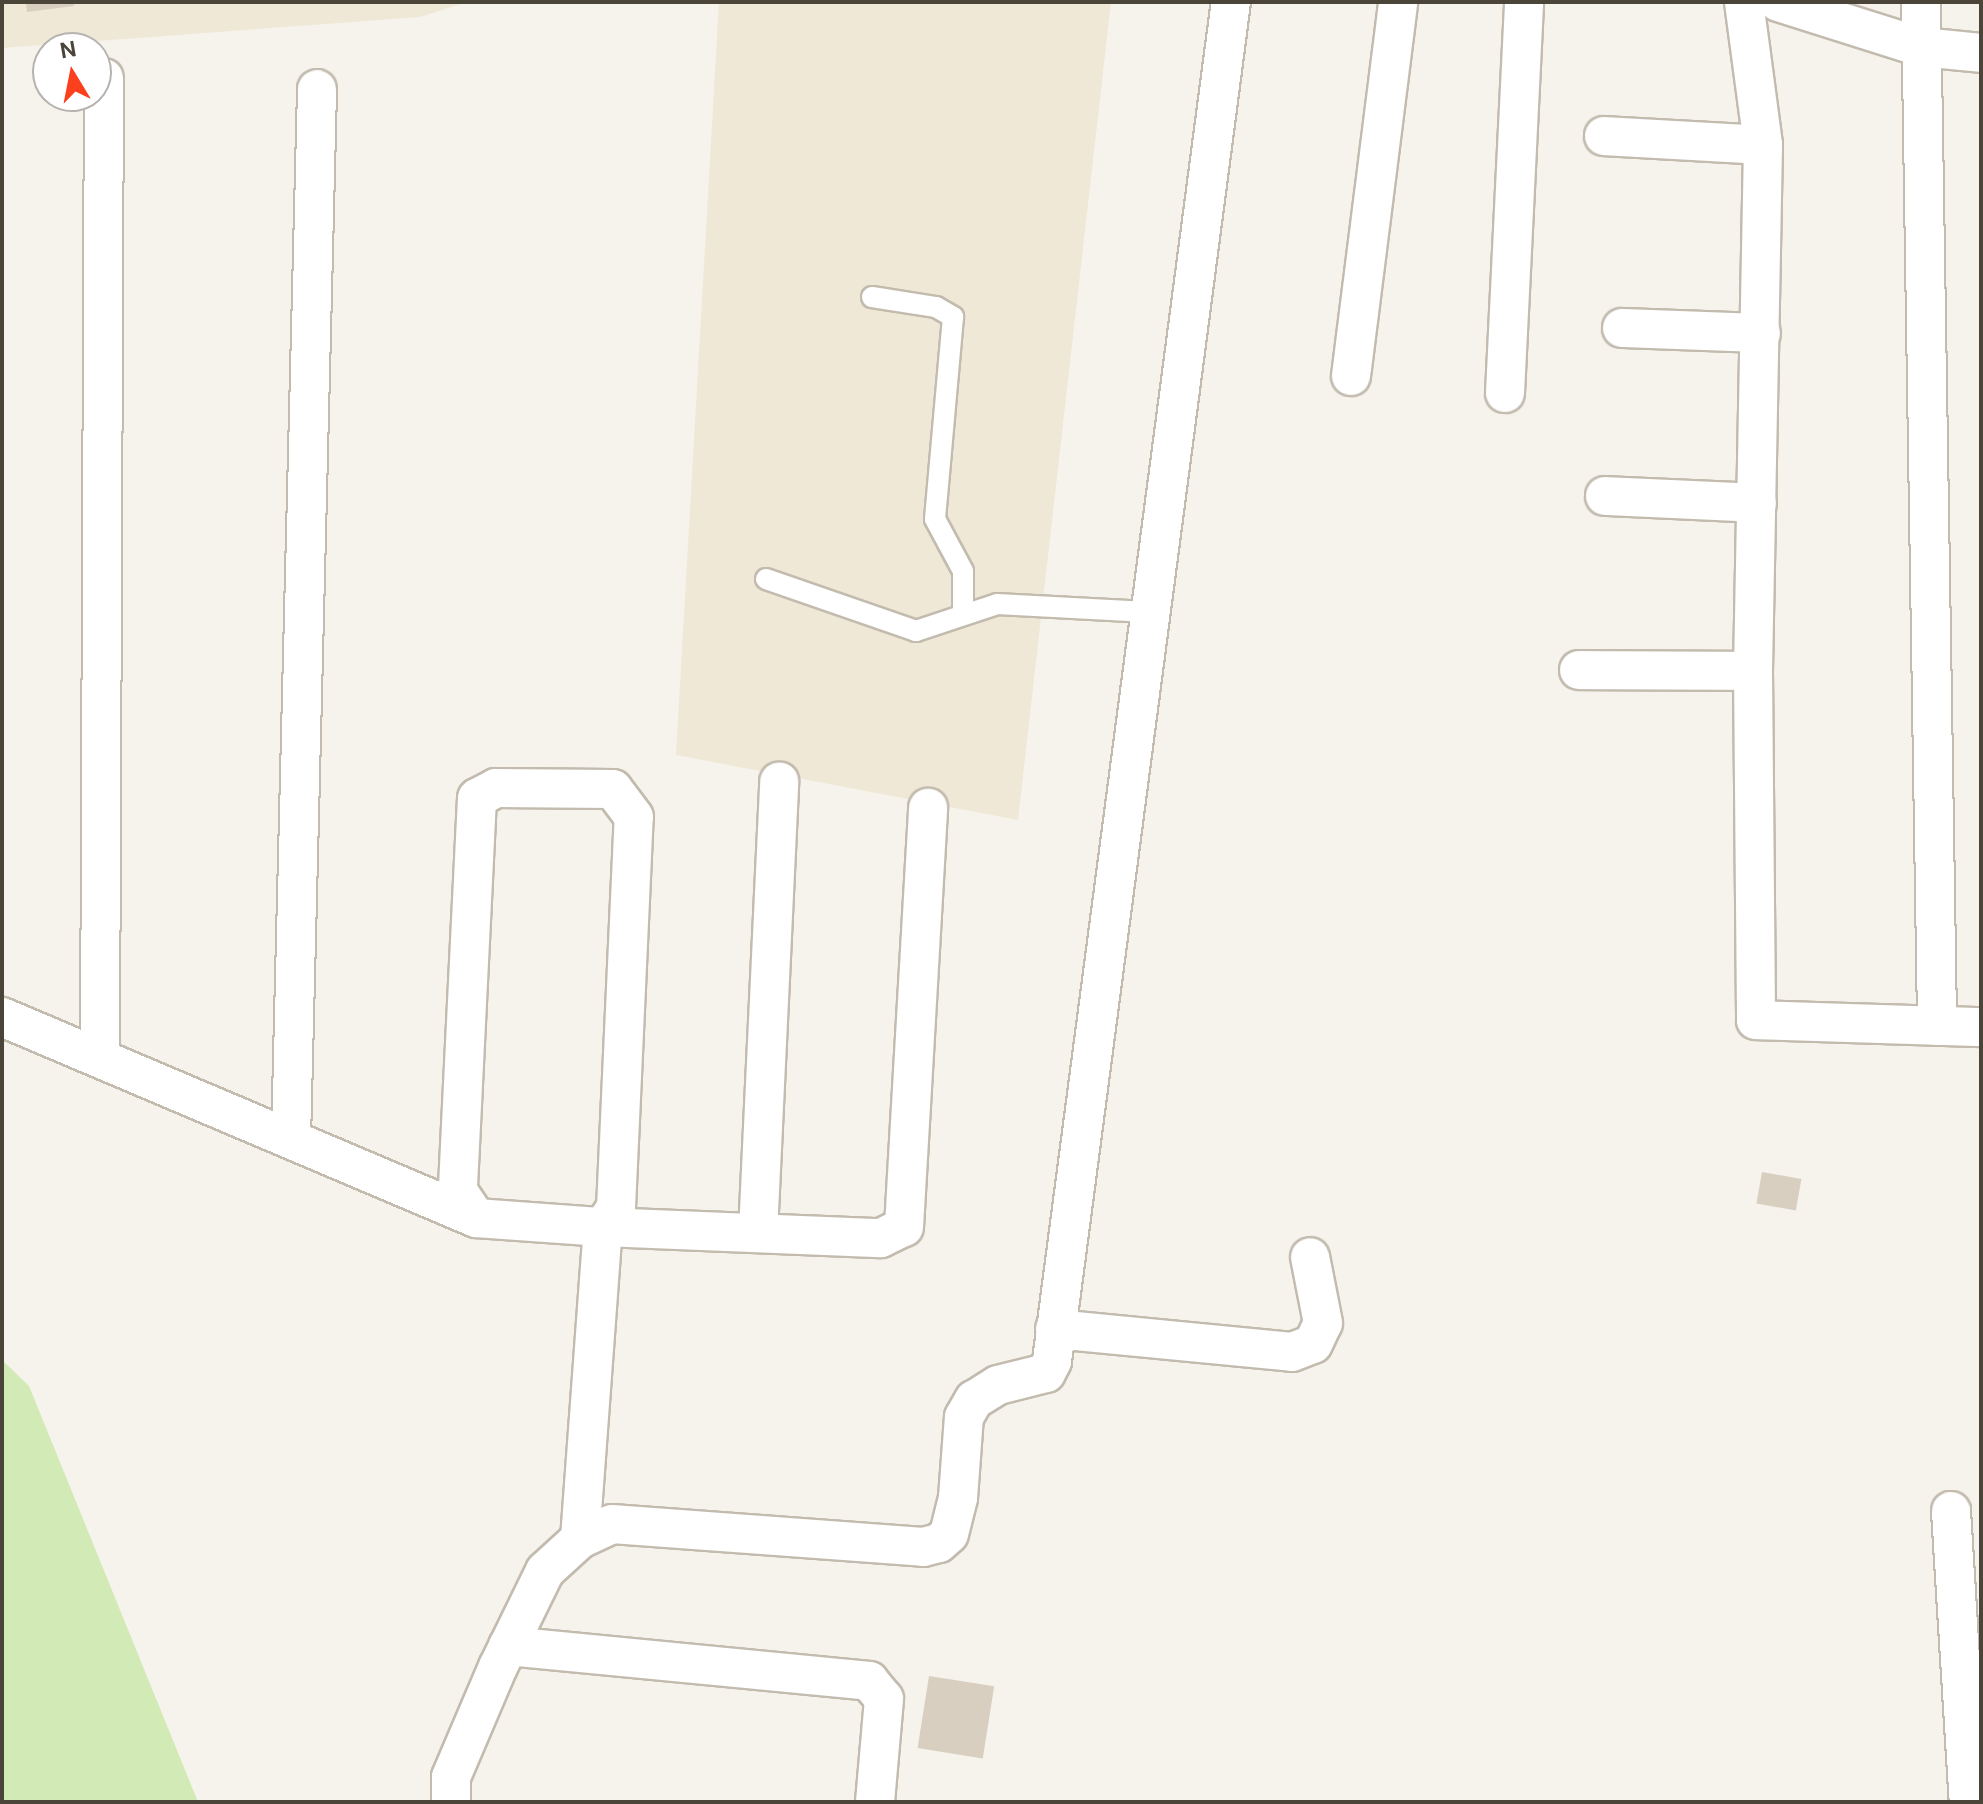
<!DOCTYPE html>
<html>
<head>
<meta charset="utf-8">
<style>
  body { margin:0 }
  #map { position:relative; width:1983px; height:1804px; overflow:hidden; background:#f6f3ec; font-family:"DM Sans",sans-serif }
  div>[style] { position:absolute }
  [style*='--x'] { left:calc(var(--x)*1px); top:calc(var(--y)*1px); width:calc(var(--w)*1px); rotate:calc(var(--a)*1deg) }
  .education>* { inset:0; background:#efe8d6 }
  .green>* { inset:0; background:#d2eab5 }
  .building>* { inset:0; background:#d8cfc1; transform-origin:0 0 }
  .roads { filter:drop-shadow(2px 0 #c2bbae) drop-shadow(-2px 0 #c2bbae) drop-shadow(0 2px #c2bbae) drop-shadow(0 -2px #c2bbae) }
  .service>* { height:20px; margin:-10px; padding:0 10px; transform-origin:10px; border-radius:10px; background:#fff }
  .minor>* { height:38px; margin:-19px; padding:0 19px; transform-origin:19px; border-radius:19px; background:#fff }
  span { translate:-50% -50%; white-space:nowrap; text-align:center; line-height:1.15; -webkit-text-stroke:7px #fff; paint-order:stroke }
  .frame { position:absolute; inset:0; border:4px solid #4b4439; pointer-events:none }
  .north { position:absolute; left:32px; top:32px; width:80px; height:80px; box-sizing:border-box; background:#fff; border:2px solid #b7b4b0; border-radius:50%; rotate:350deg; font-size:22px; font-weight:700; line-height:32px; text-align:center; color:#4b4439 }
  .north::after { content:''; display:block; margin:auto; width:28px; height:36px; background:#fc3f1d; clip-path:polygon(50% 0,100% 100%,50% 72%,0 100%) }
</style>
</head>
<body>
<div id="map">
  <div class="education">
    <i style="clip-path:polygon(2px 2px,467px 2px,420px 17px,2px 48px)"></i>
    <i style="clip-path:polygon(719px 2px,1111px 2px,1018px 820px,676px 755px)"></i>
  </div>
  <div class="green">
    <i style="clip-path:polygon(2px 1360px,29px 1386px,198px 1802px,2px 1802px)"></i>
  </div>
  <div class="building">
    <i style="clip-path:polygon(26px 2px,74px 2px,74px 6px,27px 12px)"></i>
    <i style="left:1762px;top:1172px;width:40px;height:32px;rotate:10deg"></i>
    <i style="left:929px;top:1676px;width:66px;height:73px;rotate:9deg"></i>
  </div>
  <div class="roads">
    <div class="service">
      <i style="--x:872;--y:297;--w:65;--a:8.9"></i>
      <i style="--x:936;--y:307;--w:20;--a:30"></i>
      <i style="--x:953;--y:317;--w:203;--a:95.1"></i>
      <i style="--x:935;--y:519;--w:59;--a:61.7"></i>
      <i style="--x:963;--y:571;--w:44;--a:90"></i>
      <i style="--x:766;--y:579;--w:159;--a:19.1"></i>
      <i style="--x:916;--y:631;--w:85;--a:-18.4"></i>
      <i style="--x:997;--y:604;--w:151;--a:3"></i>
    </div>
    <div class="minor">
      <i style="--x:1744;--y:2;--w:144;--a:82.4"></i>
      <i style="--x:1763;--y:145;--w:526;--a:91.09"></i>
      <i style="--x:1753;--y:671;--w:349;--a:89.5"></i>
      <i style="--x:1756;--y:1020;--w:225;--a:1.8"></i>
      <i style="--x:1778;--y:2;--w:150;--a:17.5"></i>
      <i style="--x:1921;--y:47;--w:60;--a:5.7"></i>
      <i style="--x:1921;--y:2;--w:1024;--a:89.1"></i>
      <i style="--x:1604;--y:136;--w:159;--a:3.2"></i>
      <i style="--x:1622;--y:328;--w:139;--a:2.1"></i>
      <i style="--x:1351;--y:376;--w:377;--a:-82.8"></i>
      <i style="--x:1505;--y:393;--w:391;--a:-87.2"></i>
      <i style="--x:1605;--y:496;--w:152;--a:2.6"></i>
      <i style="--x:1579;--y:670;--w:174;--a:0.3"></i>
      <i style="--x:2;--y:1017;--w:515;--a:22.98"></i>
      <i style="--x:100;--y:1058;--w:980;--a:-89.77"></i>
      <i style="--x:291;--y:1139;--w:1050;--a:-88.58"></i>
      <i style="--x:758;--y:1233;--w:452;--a:-87.3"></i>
      <i style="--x:1055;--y:1329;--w:238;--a:5.5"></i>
      <i style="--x:1292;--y:1352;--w:22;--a:-21"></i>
      <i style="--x:1313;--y:1344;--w:23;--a:-65"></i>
      <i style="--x:1323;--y:1323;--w:67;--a:-101.1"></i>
      <i style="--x:1951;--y:1511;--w:292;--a:86.5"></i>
      <i style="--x:580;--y:1539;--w:313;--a:-85.8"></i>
      <i style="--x:603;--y:1227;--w:23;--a:-56"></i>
      <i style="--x:616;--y:1208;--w:391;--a:-87.4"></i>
      <i style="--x:634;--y:817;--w:35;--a:-127"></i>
      <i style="--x:613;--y:789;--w:117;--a:-179.5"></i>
      <i style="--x:496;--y:788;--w:21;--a:152"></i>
      <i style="--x:477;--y:798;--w:393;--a:92.8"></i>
      <i style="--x:458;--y:1191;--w:32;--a:56"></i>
      <i style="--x:476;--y:1218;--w:127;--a:4.1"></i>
      <i style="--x:603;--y:1227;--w:278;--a:2.3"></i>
      <i style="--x:881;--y:1238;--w:25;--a:-26"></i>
      <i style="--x:904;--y:1227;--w:420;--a:-86.7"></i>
      <i style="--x:508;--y:1646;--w:363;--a:5.5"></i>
      <i style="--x:869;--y:1681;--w:23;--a:50"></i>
      <i style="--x:884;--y:1699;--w:103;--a:95"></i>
      <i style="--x:451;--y:1802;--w:25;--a:-90"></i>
      <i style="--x:451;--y:1777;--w:120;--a:-66.9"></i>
      <i style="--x:498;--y:1667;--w:107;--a:-63.9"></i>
      <i style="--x:545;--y:1571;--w:47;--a:-42.4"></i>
      <i style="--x:580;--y:1539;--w:35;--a:-25"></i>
      <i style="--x:612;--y:1524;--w:312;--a:4.2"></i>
      <i style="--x:923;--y:1547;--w:16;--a:-14"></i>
      <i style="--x:939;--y:1543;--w:13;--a:-42"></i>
      <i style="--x:949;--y:1534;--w:37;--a:-76"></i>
      <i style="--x:958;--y:1498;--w:81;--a:-85.8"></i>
      <i style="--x:964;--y:1417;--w:20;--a:-60"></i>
      <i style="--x:974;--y:1400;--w:28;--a:-32"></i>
      <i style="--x:998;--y:1385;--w:49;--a:-14"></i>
      <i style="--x:1046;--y:1373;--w:13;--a:-63"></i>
      <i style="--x:1052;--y:1361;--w:1371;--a:-82.5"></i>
    </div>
  </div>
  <div class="frame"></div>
  <div class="north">N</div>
</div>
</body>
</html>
